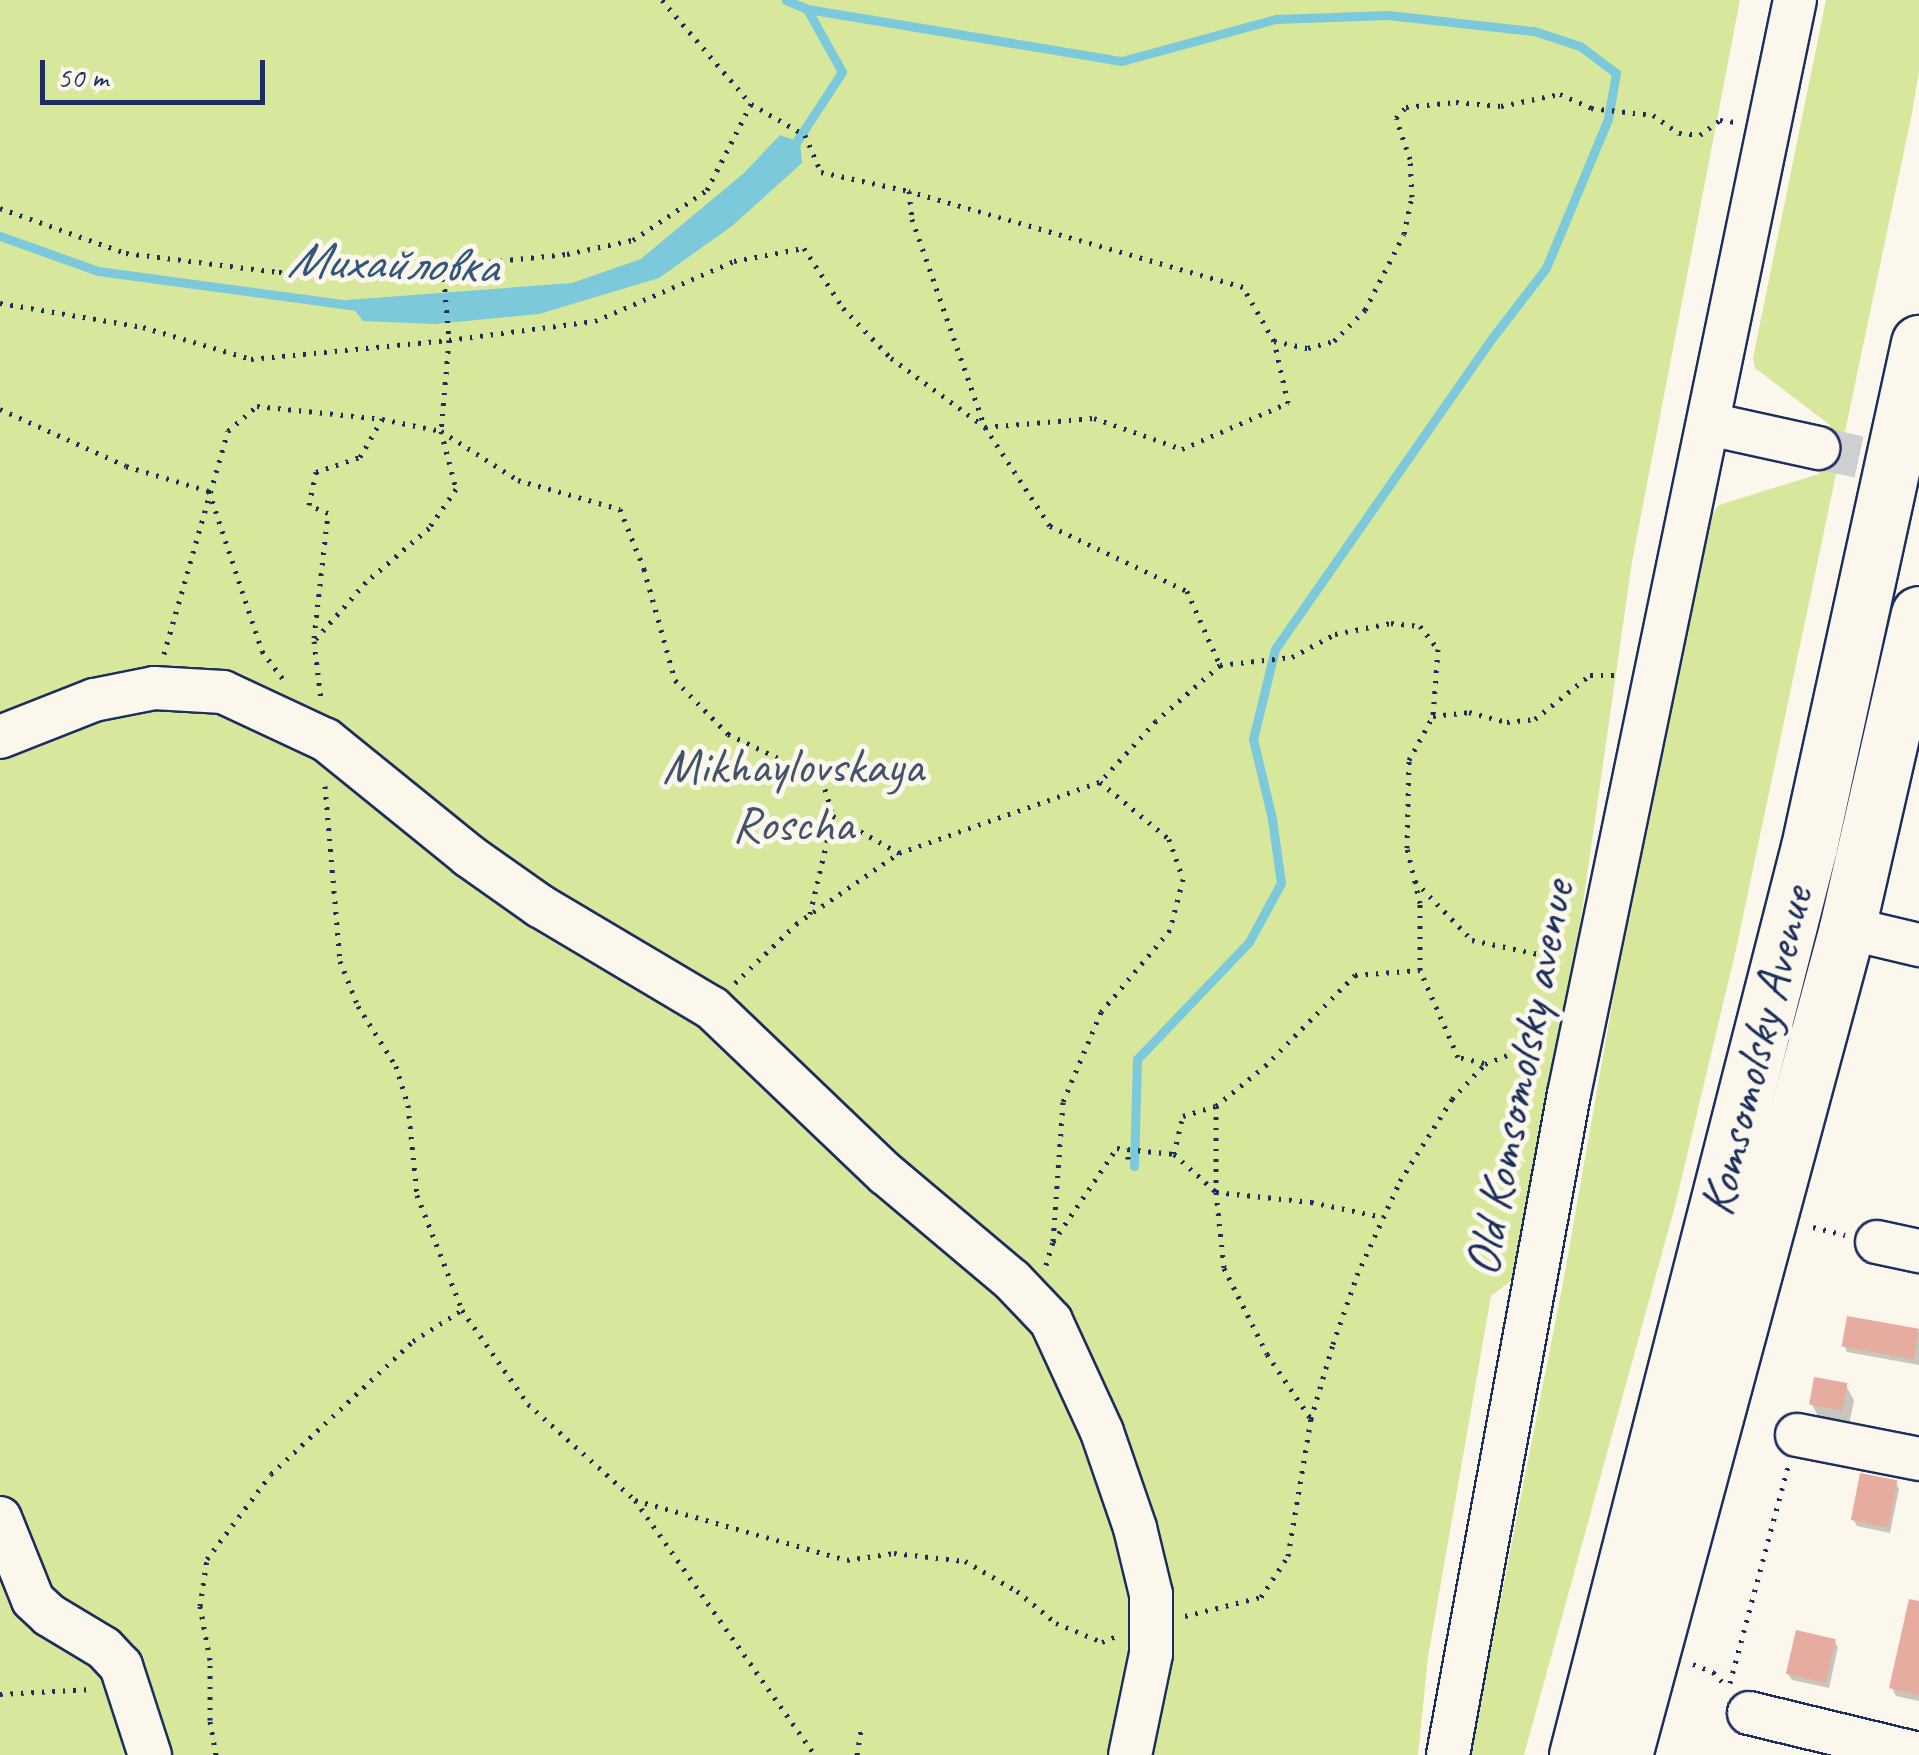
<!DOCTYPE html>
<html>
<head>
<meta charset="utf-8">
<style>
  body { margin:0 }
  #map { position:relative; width:1919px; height:1755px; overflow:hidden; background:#fbf7ec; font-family:Caveat,sans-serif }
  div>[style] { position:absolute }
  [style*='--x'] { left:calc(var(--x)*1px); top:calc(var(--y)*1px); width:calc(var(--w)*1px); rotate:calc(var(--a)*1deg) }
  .green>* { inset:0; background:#d7e79b }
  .water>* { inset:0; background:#7bc9da }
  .shadow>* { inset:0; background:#0003 }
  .stream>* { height:9px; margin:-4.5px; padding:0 4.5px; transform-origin:4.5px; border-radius:4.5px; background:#7bc9da }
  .building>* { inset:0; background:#e5ac9f; transform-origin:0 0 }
  .minor-tunnel>* { height:42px; margin-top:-21px; transform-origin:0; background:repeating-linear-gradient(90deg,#cecfd0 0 42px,transparent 0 63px) }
  .path>* { height:5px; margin-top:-2.5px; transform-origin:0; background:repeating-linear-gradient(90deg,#1b2f5e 0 2.5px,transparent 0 10.5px) }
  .roads { filter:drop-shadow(2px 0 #1b2f5e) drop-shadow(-2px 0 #1b2f5e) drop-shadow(0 2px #1b2f5e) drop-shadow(0 -2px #1b2f5e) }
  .minor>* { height:42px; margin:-21px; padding:0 21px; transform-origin:21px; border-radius:21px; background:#fbf7ec }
  .major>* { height:55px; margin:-27.5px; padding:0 27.5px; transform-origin:27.5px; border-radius:27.5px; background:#fbf7ec }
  span { translate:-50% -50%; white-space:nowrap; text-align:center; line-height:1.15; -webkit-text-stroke:10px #fbf7ec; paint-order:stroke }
  .park-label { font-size:50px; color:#41546a }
  .street-label { font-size:50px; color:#1b2f5e }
  .water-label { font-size:52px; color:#33567d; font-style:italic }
  .scale { position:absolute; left:40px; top:60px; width:225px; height:45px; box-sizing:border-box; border:5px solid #1b2f5e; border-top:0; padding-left:12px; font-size:30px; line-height:35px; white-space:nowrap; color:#1b2f5e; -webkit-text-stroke:8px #fbf7ec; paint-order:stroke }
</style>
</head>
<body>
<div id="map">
  <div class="green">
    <i style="clip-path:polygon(0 0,1740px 0,1632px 562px,1531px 1266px,1491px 1296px,1428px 1657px,1418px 1755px,0 1755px)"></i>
    <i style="clip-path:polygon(1826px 0,1919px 0,1919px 71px,1912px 113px,1737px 945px,1675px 1206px,1524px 1755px,1470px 1755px,1563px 1283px,1650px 790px,1708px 520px,1719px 505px,1819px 474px,1830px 425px,1755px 368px,1753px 358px)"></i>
  </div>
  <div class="water">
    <i style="clip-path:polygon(780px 135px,800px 142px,802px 163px,732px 226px,659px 278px,539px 314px,435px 324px,363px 321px,347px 300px,572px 283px,641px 259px,744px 173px)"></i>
  </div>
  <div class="shadow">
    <i style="clip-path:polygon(1919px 1332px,1919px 1365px,1847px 1352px,1844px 1345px)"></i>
    <i style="clip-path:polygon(1846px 1386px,1854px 1400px,1849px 1425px,1820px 1419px,1812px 1405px)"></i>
    <i style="clip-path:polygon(1896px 1482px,1899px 1489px,1890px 1533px,1857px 1526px,1853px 1519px)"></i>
    <i style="clip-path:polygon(1834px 1641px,1838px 1647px,1829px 1688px,1792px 1680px,1788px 1674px)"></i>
    <i style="clip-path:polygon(1919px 1648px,1919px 1701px,1896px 1696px,1892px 1688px)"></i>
  </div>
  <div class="stream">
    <i style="--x:786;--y:0;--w:23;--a:23"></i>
    <i style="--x:807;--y:9;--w:72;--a:60.9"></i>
    <i style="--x:842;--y:72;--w:90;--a:123.2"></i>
    <i style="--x:807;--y:9;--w:319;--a:9.4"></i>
    <i style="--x:1122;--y:61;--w:160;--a:-15.3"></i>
    <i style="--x:1276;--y:19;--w:112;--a:-2"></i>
    <i style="--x:1388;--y:15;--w:147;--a:6.3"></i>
    <i style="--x:1534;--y:31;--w:48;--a:18.1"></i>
    <i style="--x:1580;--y:46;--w:45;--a:36.9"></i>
    <i style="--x:1616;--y:73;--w:47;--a:99.9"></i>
    <i style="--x:1608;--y:119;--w:161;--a:112.6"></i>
    <i style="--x:1546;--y:268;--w:88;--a:127.6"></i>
    <i style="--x:1492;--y:338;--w:379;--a:124.9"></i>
    <i style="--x:1275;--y:649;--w:93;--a:103.7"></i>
    <i style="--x:1253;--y:739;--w:82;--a:76.6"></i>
    <i style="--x:1272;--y:819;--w:65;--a:82"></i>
    <i style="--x:1281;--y:883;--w:67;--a:118.5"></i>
    <i style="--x:1249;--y:942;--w:162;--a:133.7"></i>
    <i style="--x:1137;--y:1059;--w:107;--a:91.6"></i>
    <i style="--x:0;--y:236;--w:104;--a:19.7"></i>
    <i style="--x:98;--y:271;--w:267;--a:7.7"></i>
  </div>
  <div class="building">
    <i style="left:1847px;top:1316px;width:73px;height:31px;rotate:10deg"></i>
    <i style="left:1814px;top:1377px;width:34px;height:28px;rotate:10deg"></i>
    <i style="left:1860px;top:1473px;width:38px;height:48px;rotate:11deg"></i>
    <i style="clip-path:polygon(1909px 1599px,1919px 1601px,1919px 1695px,1889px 1688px)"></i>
    <i style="left:1796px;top:1630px;width:41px;height:45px;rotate:13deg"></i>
  </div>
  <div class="minor-tunnel">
    <i style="--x:1818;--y:448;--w:103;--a:12.3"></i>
  </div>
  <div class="path">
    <i style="--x:662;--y:0;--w:137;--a:49.4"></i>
    <i style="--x:751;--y:104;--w:62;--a:29.9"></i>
    <i style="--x:805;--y:135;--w:40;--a:66.6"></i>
    <i style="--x:821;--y:172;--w:90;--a:12.2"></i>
    <i style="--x:909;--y:191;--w:28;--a:84"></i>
    <i style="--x:912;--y:219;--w:220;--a:70.7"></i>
    <i style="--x:985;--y:427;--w:118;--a:56.7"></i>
    <i style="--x:1050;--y:526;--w:152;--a:25.4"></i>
    <i style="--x:1187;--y:591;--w:81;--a:66"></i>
    <i style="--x:1220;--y:665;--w:85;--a:138.8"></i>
    <i style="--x:1156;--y:721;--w:83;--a:132.6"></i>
    <i style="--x:0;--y:208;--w:134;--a:19.7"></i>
    <i style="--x:126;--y:253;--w:154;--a:7.1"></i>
    <i style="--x:279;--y:272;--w:85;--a:1.3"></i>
    <i style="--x:364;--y:274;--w:204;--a:-5.6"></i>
    <i style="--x:567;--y:254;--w:67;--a:-12"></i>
    <i style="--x:633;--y:240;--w:89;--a:-34"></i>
    <i style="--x:707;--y:190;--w:97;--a:-62.9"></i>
    <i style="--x:443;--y:268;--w:72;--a:85.2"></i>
    <i style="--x:449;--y:340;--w:147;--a:-7.4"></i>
    <i style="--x:595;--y:321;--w:151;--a:-23.3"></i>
    <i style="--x:734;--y:261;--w:71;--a:-10.5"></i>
    <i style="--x:804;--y:248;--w:72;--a:57"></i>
    <i style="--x:843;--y:308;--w:69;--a:46.2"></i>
    <i style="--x:891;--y:358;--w:117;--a:36.3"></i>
    <i style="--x:985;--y:427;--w:109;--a:-4.7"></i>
    <i style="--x:1094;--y:418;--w:93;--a:19.4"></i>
    <i style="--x:1182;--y:449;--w:116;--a:-23.5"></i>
    <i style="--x:1288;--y:403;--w:64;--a:-102.7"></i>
    <i style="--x:1274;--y:341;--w:62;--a:-119.9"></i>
    <i style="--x:1243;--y:287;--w:348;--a:-164"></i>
    <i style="--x:0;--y:303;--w:145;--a:9.5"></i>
    <i style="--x:143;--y:327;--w:113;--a:16.5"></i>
    <i style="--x:251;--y:359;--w:199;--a:-5.5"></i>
    <i style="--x:449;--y:340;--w:91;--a:95"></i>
    <i style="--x:441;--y:431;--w:60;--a:75.5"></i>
    <i style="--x:456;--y:489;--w:47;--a:124.7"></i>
    <i style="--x:429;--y:528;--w:83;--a:139.4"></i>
    <i style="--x:366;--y:582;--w:79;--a:131.4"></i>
    <i style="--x:314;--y:641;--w:59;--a:83.2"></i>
    <i style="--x:1274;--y:341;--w:35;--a:12"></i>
    <i style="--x:1308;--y:348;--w:27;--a:-15"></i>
    <i style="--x:1334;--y:341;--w:44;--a:-45"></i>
    <i style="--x:1365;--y:310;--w:85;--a:-62.8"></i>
    <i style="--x:1404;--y:234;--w:38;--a:-78"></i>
    <i style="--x:1412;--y:197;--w:38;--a:-93"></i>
    <i style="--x:1410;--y:159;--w:43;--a:-108.9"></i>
    <i style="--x:1396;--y:118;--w:15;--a:-48"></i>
    <i style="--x:1406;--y:107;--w:50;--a:-5.7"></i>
    <i style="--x:1456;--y:102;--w:45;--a:5.1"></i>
    <i style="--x:1501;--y:106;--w:60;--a:-11.5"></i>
    <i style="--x:1560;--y:94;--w:34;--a:24"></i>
    <i style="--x:1591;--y:108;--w:62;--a:6.4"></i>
    <i style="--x:1653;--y:115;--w:32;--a:35"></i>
    <i style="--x:1679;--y:133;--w:21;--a:5"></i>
    <i style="--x:1700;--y:135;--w:25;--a:-37"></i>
    <i style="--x:1720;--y:120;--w:16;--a:7"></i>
    <i style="--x:0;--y:409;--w:138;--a:24.3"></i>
    <i style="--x:126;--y:466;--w:87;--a:16.8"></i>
    <i style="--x:209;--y:491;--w:169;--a:71.7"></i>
    <i style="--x:262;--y:651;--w:34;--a:53"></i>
    <i style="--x:314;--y:638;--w:126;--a:-83.6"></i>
    <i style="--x:328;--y:513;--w:21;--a:-157"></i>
    <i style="--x:309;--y:505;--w:34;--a:-78"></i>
    <i style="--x:316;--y:472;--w:46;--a:-18.8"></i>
    <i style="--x:360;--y:457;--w:44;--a:-59.9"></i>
    <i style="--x:164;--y:654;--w:232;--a:-74"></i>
    <i style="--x:228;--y:431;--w:38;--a:-41"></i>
    <i style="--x:257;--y:406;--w:126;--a:5.9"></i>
    <i style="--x:382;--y:419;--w:60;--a:11.5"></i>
    <i style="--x:441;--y:431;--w:91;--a:32.5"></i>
    <i style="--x:518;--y:480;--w:106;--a:15.9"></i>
    <i style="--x:620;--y:509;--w:65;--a:68.2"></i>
    <i style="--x:644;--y:569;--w:115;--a:74.4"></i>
    <i style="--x:675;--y:680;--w:76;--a:45.5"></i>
    <i style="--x:728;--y:734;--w:104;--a:25.6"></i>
    <i style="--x:822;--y:779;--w:39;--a:73"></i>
    <i style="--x:833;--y:816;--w:76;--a:29.3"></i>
    <i style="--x:1220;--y:665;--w:72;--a:-6.3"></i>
    <i style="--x:1292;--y:657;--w:49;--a:-28.1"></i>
    <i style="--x:1335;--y:634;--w:57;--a:-11.1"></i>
    <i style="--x:1391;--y:623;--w:29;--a:6"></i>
    <i style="--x:1420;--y:626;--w:29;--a:52"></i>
    <i style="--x:1438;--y:649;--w:67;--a:94.3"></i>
    <i style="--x:325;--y:786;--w:176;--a:85.1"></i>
    <i style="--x:340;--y:961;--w:48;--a:68.2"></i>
    <i style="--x:358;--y:1006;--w:71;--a:57.7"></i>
    <i style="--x:396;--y:1066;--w:41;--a:72.9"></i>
    <i style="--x:408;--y:1105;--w:90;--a:84.3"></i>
    <i style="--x:417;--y:1195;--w:123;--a:68.6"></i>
    <i style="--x:462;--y:1310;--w:115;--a:54.9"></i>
    <i style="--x:528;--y:1404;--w:144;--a:41.9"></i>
    <i style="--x:635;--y:1500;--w:220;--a:15.8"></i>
    <i style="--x:847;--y:1560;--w:48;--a:-8.5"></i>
    <i style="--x:894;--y:1553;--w:71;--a:6.4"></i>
    <i style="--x:965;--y:1561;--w:60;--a:30"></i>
    <i style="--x:1017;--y:1591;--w:50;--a:39.4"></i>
    <i style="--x:1056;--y:1623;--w:50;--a:22.4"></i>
    <i style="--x:1102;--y:1642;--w:16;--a:-22"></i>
    <i style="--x:1415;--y:881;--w:82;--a:46"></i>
    <i style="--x:1472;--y:940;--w:92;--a:11.9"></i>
    <i style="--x:810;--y:914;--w:101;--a:-76.8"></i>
    <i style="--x:735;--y:983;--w:85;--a:-44"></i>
    <i style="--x:796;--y:924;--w:125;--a:-34.6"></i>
    <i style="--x:899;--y:853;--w:213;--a:-19.5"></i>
    <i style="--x:1100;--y:782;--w:89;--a:39.6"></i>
    <i style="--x:1169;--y:839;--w:42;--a:70.7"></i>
    <i style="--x:1183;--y:879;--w:53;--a:104.3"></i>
    <i style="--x:1170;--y:930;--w:107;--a:130.1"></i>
    <i style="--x:1101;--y:1012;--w:98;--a:112.9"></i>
    <i style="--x:1063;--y:1102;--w:140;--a:94.1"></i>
    <i style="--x:1484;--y:1063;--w:27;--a:-167"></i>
    <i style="--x:1458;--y:1057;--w:95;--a:-113.6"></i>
    <i style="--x:1420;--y:970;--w:67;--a:-90"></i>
    <i style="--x:1420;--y:903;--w:57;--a:-103.3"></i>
    <i style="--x:1407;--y:848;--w:88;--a:-88.7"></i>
    <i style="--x:1409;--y:760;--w:50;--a:-61.4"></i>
    <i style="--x:1433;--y:716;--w:36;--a:-6"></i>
    <i style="--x:1469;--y:712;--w:39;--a:15"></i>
    <i style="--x:1507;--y:722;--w:28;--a:-6"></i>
    <i style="--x:1535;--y:719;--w:70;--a:-38.7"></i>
    <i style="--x:1590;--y:675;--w:31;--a:0"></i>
    <i style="--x:1216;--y:1106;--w:86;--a:90"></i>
    <i style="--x:1216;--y:1192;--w:76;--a:84"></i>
    <i style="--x:1224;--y:1268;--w:96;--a:63.4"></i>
    <i style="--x:1267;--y:1354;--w:78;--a:55.9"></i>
    <i style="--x:1174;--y:1154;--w:57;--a:42.1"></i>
    <i style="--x:1216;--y:1192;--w:96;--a:6"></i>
    <i style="--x:1311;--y:1202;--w:74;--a:11.8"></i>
    <i style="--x:1128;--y:1159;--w:11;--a:-90"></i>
    <i style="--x:1813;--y:1227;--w:33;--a:14"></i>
    <i style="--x:1046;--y:1265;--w:24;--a:-73"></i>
    <i style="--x:1053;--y:1242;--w:114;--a:-55.8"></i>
    <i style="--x:1117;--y:1148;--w:57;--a:6"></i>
    <i style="--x:1174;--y:1154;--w:39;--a:-77"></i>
    <i style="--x:1183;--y:1116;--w:34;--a:-17"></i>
    <i style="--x:1216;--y:1106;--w:63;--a:-39.2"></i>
    <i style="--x:1265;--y:1066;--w:128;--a:-45.3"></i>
    <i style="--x:1355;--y:975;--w:65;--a:-4.4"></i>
    <i style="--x:635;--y:1500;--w:312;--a:54.8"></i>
    <i style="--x:1185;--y:1616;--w:78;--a:-14"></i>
    <i style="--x:1261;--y:1597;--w:49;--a:-56.6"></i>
    <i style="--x:1288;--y:1556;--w:139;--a:-80.5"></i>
    <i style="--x:1311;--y:1419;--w:78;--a:-73.7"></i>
    <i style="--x:1333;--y:1344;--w:73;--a:-70.8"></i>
    <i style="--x:1357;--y:1275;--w:103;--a:-65.4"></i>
    <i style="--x:1400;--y:1181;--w:97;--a:-57.6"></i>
    <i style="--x:1452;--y:1099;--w:48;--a:-46.7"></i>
    <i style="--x:1485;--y:1064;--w:61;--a:-22"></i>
    <i style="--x:1693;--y:1664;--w:22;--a:22"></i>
    <i style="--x:1713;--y:1672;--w:21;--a:47"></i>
    <i style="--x:1730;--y:1683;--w:224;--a:-75"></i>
    <i style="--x:0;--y:1694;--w:92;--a:-3.1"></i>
    <i style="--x:216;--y:1755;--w:36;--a:-100"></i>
    <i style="--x:210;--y:1720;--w:60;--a:-90"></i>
    <i style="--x:210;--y:1660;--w:55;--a:-100.5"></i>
    <i style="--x:200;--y:1606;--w:48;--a:-81.5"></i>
    <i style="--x:207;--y:1559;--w:106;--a:-53"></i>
    <i style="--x:271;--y:1474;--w:195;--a:-43.1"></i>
    <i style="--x:413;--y:1341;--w:58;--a:-32.3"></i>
    <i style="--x:857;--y:1755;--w:30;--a:-81"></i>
  </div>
  <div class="roads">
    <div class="minor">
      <i style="--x:1709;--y:424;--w:112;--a:12.4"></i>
      <i style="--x:0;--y:737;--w:101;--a:-21.5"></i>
      <i style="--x:94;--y:700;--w:61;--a:-11.3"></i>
      <i style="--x:154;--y:688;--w:69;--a:3.3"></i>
      <i style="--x:223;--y:692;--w:114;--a:25"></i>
      <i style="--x:326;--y:740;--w:184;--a:39"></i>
      <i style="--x:469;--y:856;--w:87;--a:35.2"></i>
      <i style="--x:540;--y:906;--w:200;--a:30.7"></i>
      <i style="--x:712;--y:1008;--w:240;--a:43.7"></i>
      <i style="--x:886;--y:1174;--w:165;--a:40.1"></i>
      <i style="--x:1012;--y:1280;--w:57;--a:46.4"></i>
      <i style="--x:1051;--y:1321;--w:122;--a:65.3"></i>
      <i style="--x:1102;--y:1432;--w:102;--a:71"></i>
      <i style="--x:1135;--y:1528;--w:68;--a:76.4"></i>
      <i style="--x:1151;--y:1594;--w:60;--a:90"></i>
      <i style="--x:1151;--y:1654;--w:103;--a:101.7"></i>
      <i style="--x:1847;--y:928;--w:74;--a:13.3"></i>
      <i style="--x:1877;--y:1242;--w:43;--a:12.1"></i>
      <i style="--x:1797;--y:1435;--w:124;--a:11.1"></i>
      <i style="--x:0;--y:1518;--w:88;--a:68.1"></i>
      <i style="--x:33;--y:1600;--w:22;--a:43"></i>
      <i style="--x:49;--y:1615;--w:64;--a:31"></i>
      <i style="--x:104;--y:1648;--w:25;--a:47"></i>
      <i style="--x:121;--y:1666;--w:94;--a:72"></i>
      <i style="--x:1749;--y:1713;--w:175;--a:13.6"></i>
      <i style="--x:1448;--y:1755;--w:672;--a:-79.63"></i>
      <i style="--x:1569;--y:1094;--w:1117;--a:-78.33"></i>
    </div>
    <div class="major">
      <i style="--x:1577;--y:1755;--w:937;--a:-75.67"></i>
      <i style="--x:1809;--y:847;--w:516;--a:-77.69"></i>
      <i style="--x:1624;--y:1755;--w:857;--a:-74.91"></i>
      <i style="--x:1847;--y:928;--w:322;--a:-77.1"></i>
    </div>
  </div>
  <div class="park-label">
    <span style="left:793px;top:794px">Mikhaylovskaya<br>Roscha</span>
  </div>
  <div class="street-label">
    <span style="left:1756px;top:1051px;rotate:-76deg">Komsomolsky Avenue</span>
    <span style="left:1519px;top:1078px;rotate:-79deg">Old Komsomolsky avenue</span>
  </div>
  <div class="water-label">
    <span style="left:392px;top:263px;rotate:2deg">Михайловка</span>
  </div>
  <div class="scale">50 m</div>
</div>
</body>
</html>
